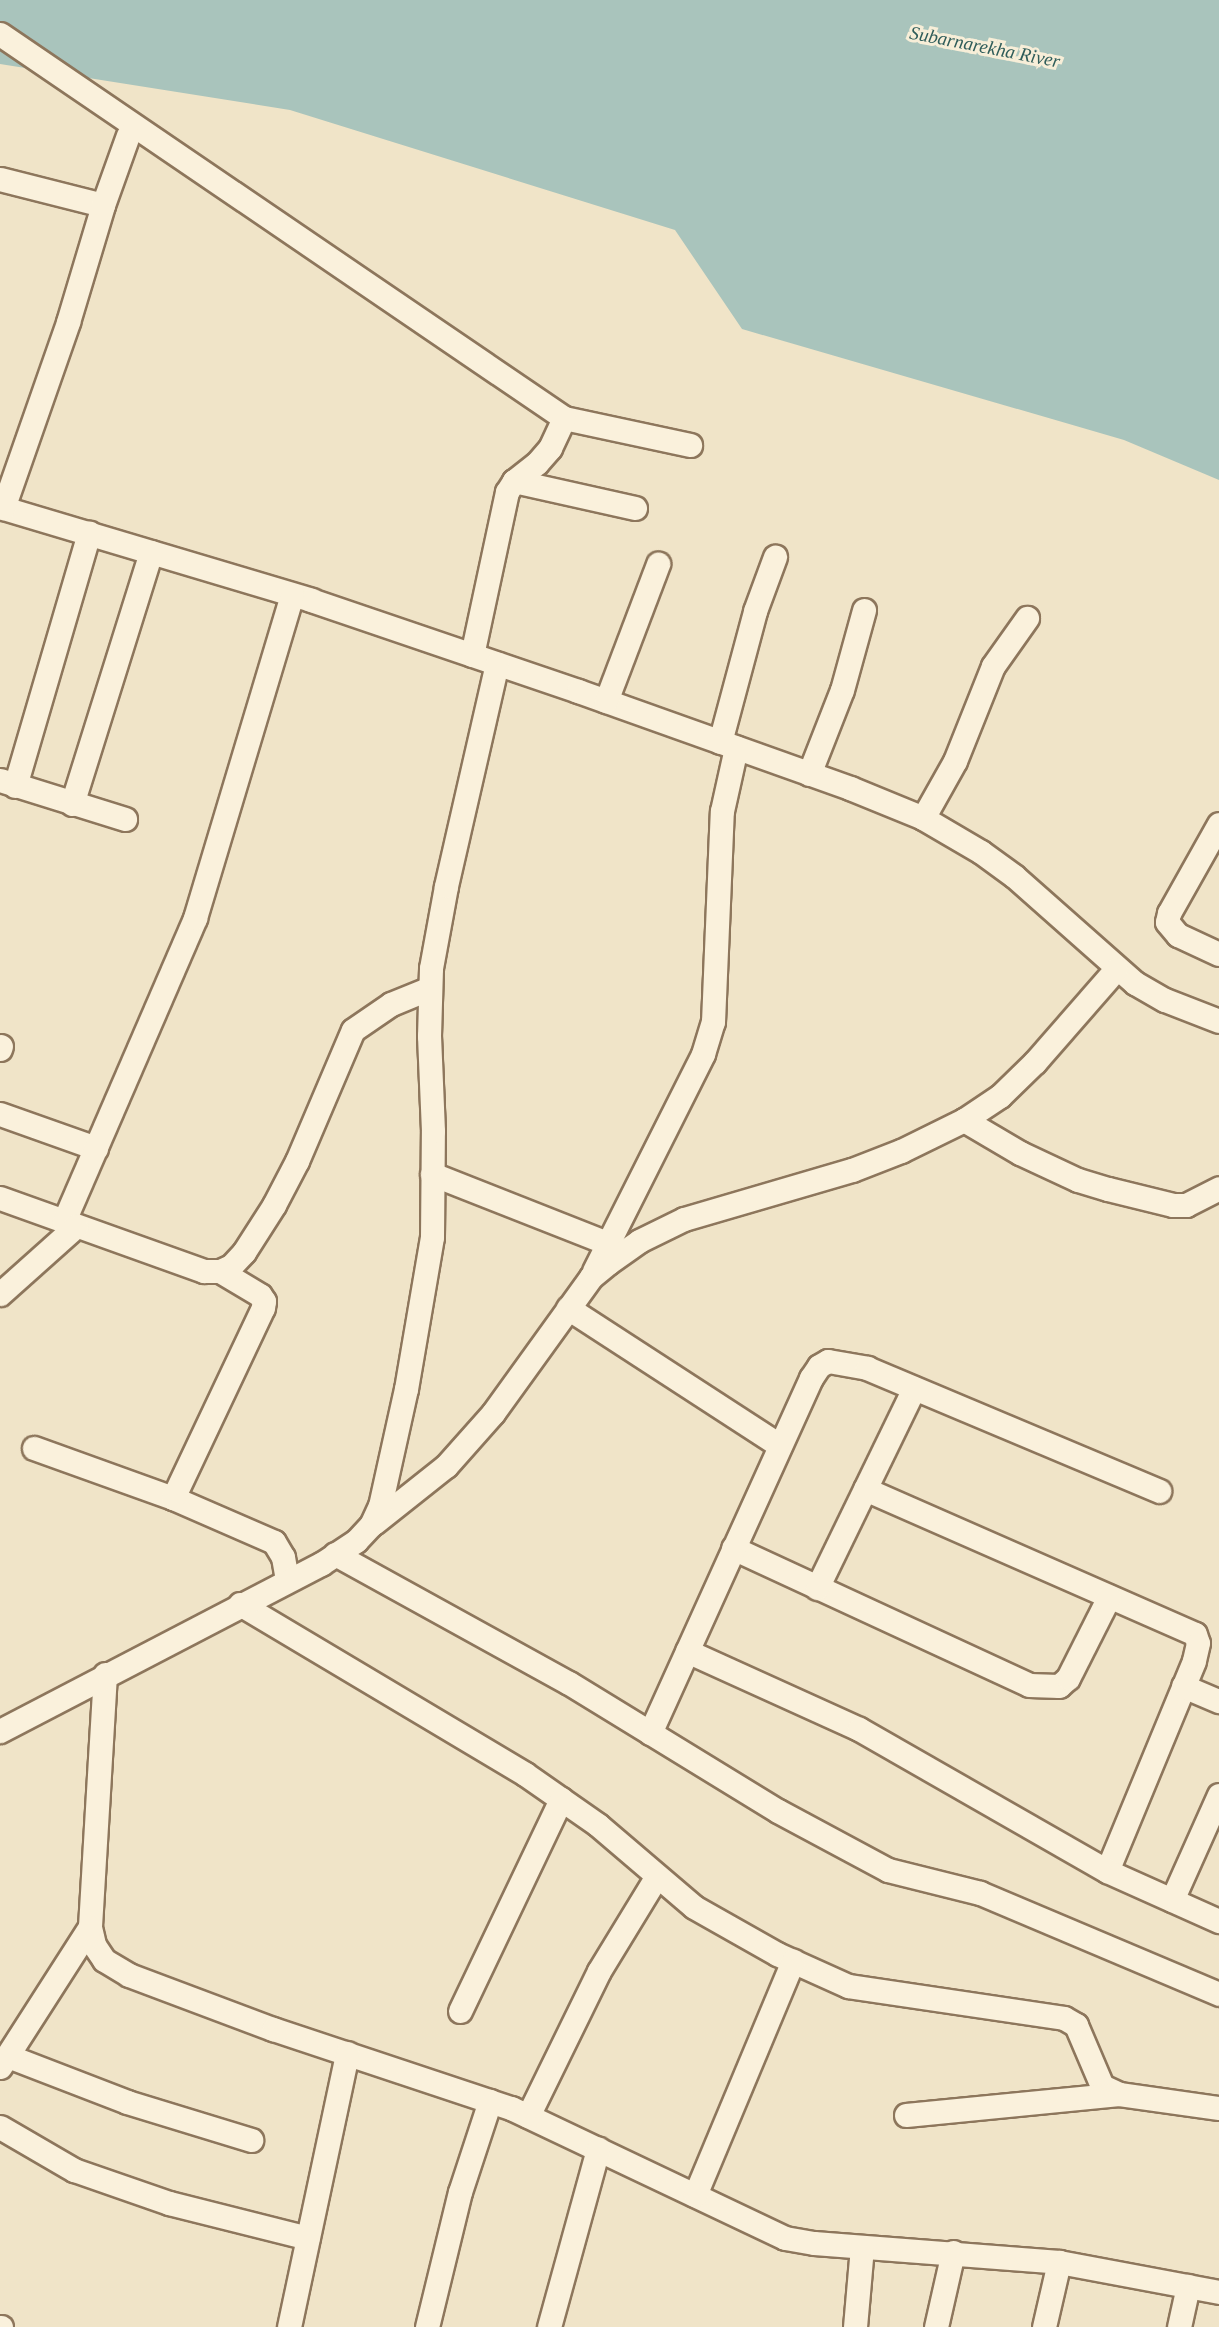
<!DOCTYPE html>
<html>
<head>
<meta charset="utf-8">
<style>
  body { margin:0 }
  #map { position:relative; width:1219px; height:2327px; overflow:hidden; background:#f0e4c8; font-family:Georgia,serif }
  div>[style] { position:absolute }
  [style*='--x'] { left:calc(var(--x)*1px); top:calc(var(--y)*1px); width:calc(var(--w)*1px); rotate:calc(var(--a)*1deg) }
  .water>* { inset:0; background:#a9c4bc }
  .roads { filter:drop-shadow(2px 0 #8d765c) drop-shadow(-2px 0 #8d765c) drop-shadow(0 2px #8d765c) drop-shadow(0 -2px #8d765c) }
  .street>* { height:23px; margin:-11.5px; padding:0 11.5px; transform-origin:11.5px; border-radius:11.5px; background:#faf1dc }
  span { translate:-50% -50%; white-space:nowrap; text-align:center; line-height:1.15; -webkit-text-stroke:6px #f7eed8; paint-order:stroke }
  .water-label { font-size:19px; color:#2f5d5a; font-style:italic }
</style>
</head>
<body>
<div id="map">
  <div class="water">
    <i style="clip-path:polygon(0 0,1219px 0,1219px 480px,1124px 440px,742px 329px,675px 230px,290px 110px,0 64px)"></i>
  </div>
  <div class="roads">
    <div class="street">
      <i style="--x:0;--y:34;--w:682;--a:34.25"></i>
      <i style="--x:564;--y:418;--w:129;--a:12.1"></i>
      <i style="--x:0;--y:179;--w:106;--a:14.2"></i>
      <i style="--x:514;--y:481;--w:124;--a:12.6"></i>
      <i style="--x:0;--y:507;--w:325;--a:16.6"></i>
      <i style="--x:311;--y:600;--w:282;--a:18.8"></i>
      <i style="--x:578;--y:691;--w:289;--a:19.6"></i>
      <i style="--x:850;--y:788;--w:79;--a:22.3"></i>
      <i style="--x:923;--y:818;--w:67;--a:30.4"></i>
      <i style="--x:981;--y:852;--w:41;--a:36"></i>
      <i style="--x:1014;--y:876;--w:162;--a:41.5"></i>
      <i style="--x:1135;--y:983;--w:34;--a:30"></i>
      <i style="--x:1165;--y:1000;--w:58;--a:21.3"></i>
      <i style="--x:3;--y:508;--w:197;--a:-70.7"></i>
      <i style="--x:68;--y:322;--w:122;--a:-73.3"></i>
      <i style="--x:103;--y:205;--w:74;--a:-70.3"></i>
      <i style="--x:472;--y:655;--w:167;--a:-77.9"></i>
      <i style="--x:507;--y:492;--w:13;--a:-58"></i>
      <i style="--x:514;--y:481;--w:29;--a:-38"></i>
      <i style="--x:537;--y:463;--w:20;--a:-49"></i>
      <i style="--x:550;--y:448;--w:33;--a:-65"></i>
      <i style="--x:606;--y:701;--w:147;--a:-69.2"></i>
      <i style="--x:720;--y:742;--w:136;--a:-75"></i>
      <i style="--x:755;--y:611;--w:58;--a:-69.7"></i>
      <i style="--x:809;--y:774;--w:90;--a:-68.6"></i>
      <i style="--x:842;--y:690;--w:83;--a:-74.6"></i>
      <i style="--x:0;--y:780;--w:131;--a:17.3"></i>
      <i style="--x:15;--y:786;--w:264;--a:-73.7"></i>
      <i style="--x:72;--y:804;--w:264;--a:-72.6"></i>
      <i style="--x:923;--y:818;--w:65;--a:-60.7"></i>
      <i style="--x:955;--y:761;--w:102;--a:-68.2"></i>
      <i style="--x:993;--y:666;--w:59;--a:-54.7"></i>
      <i style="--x:1219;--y:824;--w:102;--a:119.3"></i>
      <i style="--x:1169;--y:913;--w:9;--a:103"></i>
      <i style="--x:1167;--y:922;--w:17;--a:50"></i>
      <i style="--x:1178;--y:935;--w:45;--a:24.9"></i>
      <i style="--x:0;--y:1049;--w:3;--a:-72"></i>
      <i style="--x:0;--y:1114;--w:102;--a:19.5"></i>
      <i style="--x:964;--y:1120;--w:65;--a:30.5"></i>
      <i style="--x:1020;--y:1153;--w:64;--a:25"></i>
      <i style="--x:1078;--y:1180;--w:31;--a:17"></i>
      <i style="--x:1108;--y:1189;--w:67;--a:13.8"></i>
      <i style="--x:1173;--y:1205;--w:13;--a:0"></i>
      <i style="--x:1186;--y:1205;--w:37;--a:-27"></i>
      <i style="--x:432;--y:1174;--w:188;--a:21.5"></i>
      <i style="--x:0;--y:1198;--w:217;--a:19.7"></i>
      <i style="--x:204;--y:1271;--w:16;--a:0"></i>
      <i style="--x:220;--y:1271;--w:12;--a:-24"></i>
      <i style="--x:231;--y:1266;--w:19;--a:-47"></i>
      <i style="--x:244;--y:1252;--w:56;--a:-57.4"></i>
      <i style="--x:274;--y:1205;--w:50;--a:-62.4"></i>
      <i style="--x:297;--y:1161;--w:142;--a:-66.9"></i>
      <i style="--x:353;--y:1030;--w:46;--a:-34.4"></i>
      <i style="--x:391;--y:1004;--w:42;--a:-22.3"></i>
      <i style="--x:64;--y:1221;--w:330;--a:-66.6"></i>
      <i style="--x:195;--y:918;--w:337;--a:-73.3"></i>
      <i style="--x:594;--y:1271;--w:243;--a:-63.3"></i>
      <i style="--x:703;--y:1054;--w:34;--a:-73"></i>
      <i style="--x:713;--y:1022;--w:211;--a:-87.6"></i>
      <i style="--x:722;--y:811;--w:65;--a:-77.5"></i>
      <i style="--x:0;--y:1294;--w:102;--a:-41.8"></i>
      <i style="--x:568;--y:1308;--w:252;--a:33"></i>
      <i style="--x:34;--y:1448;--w:148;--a:19.8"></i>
      <i style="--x:173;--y:1498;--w:110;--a:23.5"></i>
      <i style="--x:274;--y:1542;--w:17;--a:59"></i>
      <i style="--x:283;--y:1557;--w:23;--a:80"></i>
      <i style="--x:865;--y:1489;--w:360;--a:23.7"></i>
      <i style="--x:1195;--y:1634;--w:9;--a:72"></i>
      <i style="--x:1198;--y:1643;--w:18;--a:103"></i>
      <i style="--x:1194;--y:1661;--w:227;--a:112.5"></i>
      <i style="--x:173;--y:1498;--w:210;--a:-64.7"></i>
      <i style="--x:263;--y:1308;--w:7;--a:-82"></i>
      <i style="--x:264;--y:1301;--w:7;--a:-124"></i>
      <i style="--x:260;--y:1295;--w:47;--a:-149"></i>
      <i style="--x:374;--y:1523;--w:92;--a:-38.4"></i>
      <i style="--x:446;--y:1466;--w:71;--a:-48.4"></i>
      <i style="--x:493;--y:1413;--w:168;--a:-54.2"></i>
      <i style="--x:591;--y:1277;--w:22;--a:-39"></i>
      <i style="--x:608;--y:1263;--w:38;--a:-35"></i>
      <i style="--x:639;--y:1241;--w:50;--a:-26.1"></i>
      <i style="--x:684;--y:1219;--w:175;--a:-16.3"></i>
      <i style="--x:852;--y:1170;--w:53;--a:-21.2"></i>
      <i style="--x:901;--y:1151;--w:70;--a:-26.2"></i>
      <i style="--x:964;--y:1120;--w:43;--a:-33.7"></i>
      <i style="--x:1000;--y:1096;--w:49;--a:-44.2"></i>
      <i style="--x:1035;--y:1062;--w:123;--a:-48.9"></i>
      <i style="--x:733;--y:1548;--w:326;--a:24.8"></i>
      <i style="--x:1029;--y:1685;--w:30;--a:2"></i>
      <i style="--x:1059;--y:1686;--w:12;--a:-42"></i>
      <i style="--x:1068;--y:1678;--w:91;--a:-63.2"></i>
      <i style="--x:335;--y:1554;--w:267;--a:28.9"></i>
      <i style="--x:569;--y:1683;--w:245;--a:31.5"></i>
      <i style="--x:778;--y:1811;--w:125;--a:28.2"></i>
      <i style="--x:888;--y:1870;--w:95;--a:14"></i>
      <i style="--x:980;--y:1893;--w:259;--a:22.9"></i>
      <i style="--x:817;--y:1588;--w:222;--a:-64.1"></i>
      <i style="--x:240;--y:1604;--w:332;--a:30.8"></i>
      <i style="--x:525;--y:1774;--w:89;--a:34.9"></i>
      <i style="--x:598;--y:1825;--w:126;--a:40.5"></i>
      <i style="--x:694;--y:1907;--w:95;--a:29.5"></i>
      <i style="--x:777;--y:1954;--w:78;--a:24.3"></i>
      <i style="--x:848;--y:1986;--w:218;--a:8.4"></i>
      <i style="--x:1064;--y:2018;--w:14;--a:30"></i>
      <i style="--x:1076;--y:2025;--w:66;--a:66.9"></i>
      <i style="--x:1102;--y:2086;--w:19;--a:25"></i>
      <i style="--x:1119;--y:2094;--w:101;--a:8"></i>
      <i style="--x:687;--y:1651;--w:189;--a:24.4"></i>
      <i style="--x:859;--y:1729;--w:286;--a:29.8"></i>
      <i style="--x:1107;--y:1871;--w:123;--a:24.1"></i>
      <i style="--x:105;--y:1674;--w:253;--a:93.4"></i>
      <i style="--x:90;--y:1927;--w:18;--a:77"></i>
      <i style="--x:94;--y:1945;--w:18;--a:56"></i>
      <i style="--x:104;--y:1960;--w:29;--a:31"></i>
      <i style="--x:129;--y:1975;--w:154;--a:20.6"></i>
      <i style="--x:273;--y:2029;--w:251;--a:18.4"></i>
      <i style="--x:511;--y:2108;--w:303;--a:25.4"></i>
      <i style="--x:785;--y:2238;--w:29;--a:10"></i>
      <i style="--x:814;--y:2243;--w:246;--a:4.4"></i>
      <i style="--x:1059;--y:2262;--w:163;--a:10.6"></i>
      <i style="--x:1183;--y:1686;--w:39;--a:23"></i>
      <i style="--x:0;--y:1731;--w:362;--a:-27.5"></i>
      <i style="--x:321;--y:1564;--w:42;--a:-33.3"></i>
      <i style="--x:356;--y:1541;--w:22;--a:-47"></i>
      <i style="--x:371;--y:1525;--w:21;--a:-65"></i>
      <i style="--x:380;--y:1506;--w:120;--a:-77.5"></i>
      <i style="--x:406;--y:1389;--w:154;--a:-80.3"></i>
      <i style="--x:432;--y:1237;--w:106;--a:-89.5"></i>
      <i style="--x:433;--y:1131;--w:95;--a:-92.4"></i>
      <i style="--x:429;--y:1036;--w:68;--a:-88.3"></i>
      <i style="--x:431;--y:968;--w:83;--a:-79.6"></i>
      <i style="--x:446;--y:886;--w:228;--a:-77.1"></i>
      <i style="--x:650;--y:1733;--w:390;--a:-65.6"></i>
      <i style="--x:811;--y:1378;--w:14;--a:-56"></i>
      <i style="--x:819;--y:1366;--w:10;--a:-29"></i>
      <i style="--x:828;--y:1361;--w:40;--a:10"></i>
      <i style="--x:867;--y:1368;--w:317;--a:22.8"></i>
      <i style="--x:1172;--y:1900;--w:115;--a:-65.9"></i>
      <i style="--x:460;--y:2011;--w:235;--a:-64.5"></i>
      <i style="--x:8;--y:2056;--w:128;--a:21.1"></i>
      <i style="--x:127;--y:2102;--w:130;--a:17"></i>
      <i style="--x:0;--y:2067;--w:166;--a:-57.3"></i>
      <i style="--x:906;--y:2115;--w:214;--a:-5.6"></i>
      <i style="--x:528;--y:2116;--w:161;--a:-63.9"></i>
      <i style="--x:599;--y:1971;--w:111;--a:-58.6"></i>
      <i style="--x:0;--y:2127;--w:86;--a:30.2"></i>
      <i style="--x:74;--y:2170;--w:101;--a:19.2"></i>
      <i style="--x:169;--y:2203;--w:143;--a:14.1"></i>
      <i style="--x:695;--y:2195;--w:254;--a:-67.3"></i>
      <i style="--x:0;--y:2327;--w:1;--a:0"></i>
      <i style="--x:289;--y:2327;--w:280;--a:-78"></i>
      <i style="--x:427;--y:2327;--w:139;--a:-76.3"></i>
      <i style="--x:460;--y:2192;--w:96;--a:-71.8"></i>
      <i style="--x:549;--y:2327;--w:185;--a:-74.6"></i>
      <i style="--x:855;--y:2327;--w:80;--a:-85"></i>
      <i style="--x:936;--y:2327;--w:77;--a:-77.2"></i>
      <i style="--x:1044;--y:2327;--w:67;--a:-77"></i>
      <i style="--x:1179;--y:2327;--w:42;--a:-77.6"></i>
    </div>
  </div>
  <div class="water-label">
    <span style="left:985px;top:47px;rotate:11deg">Subarnarekha River</span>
  </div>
</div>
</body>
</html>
